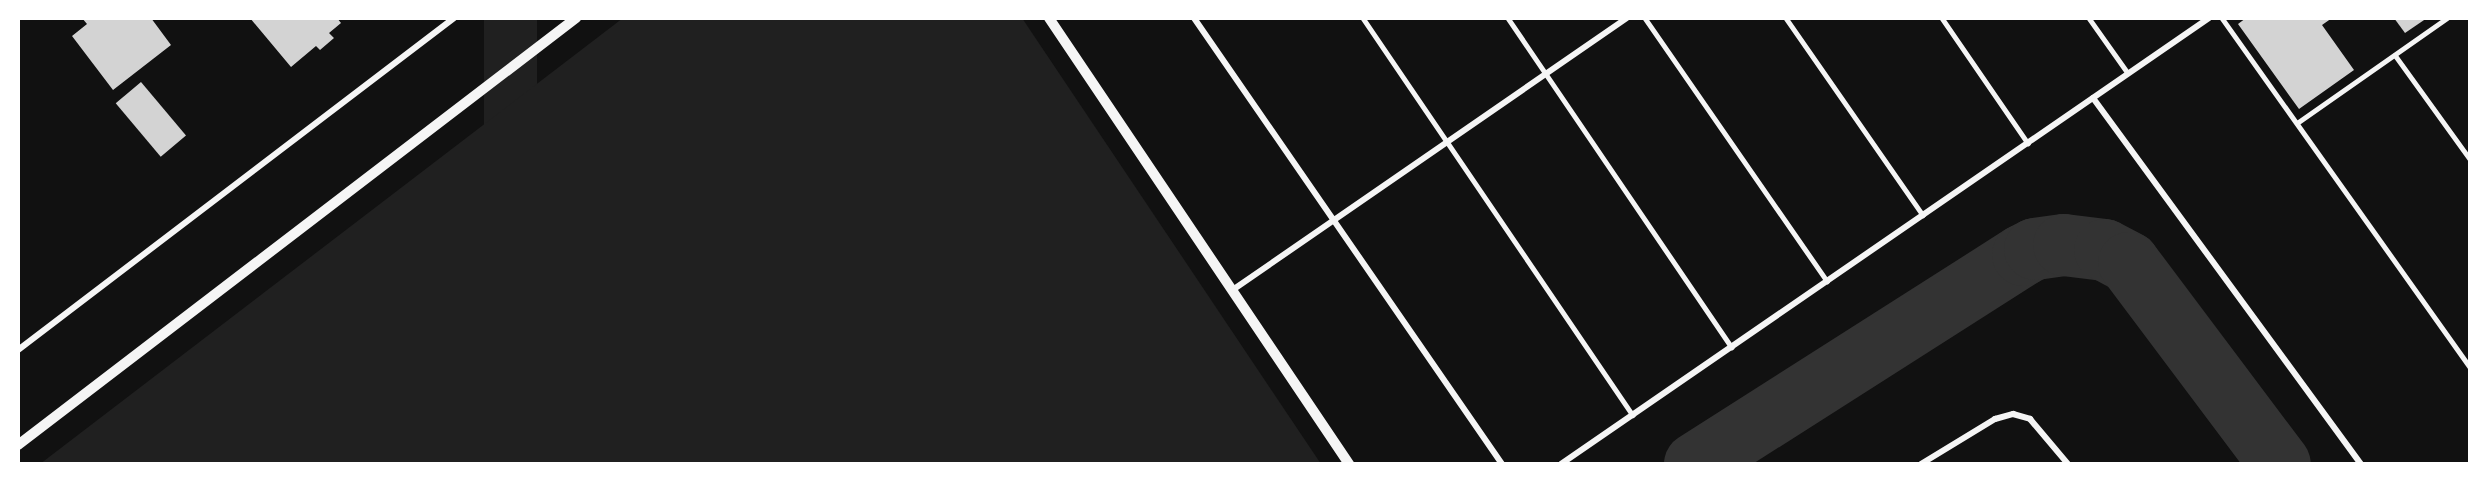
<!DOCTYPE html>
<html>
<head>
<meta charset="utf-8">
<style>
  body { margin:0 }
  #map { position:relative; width:2488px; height:482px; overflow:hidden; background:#111; font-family:"Archivo Narrow",sans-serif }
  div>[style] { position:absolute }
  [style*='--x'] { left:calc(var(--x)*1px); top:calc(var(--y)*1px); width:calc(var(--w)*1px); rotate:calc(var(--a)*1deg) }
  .green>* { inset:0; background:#202020; transform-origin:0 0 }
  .river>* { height:62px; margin:-31px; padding:0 31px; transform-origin:31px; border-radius:31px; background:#333 }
  .building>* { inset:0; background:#d3d3d3; transform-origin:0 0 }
  .service>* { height:4.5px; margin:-2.25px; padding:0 2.25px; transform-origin:2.25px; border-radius:2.25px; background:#f5f5f5 }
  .minor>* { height:6px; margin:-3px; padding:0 3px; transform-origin:3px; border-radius:3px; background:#f5f5f5 }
  .tertiary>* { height:10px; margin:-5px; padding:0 5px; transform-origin:5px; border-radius:5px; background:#f5f5f5 }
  span { translate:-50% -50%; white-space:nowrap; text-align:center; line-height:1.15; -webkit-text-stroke:5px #fff; paint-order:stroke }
  .frame { position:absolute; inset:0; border:20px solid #fff; pointer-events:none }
</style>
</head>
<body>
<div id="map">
  <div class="green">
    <i style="left:484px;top:18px;width:53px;height:586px"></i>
    <i style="clip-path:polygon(623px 18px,1022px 18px,1321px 464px,40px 464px)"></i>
  </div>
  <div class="river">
    <i style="--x:1695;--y:464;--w:389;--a:-32.5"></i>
    <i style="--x:2023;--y:255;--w:13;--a:-27"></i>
    <i style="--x:2035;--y:249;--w:29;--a:-8"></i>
    <i style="--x:2064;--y:245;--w:41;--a:7"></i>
    <i style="--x:2105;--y:250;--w:27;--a:28"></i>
    <i style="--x:2129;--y:263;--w:251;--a:53.1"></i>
  </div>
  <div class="building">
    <i style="clip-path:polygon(82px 18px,151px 18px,171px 45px,113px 90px,72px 36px,87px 24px)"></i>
    <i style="clip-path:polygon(250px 18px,337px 18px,341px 23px,329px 33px,334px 38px,320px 50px,316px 46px,291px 67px)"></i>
    <i style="clip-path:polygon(2246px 18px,2332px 18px,2322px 25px,2354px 70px,2299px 109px,2238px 24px)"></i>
    <i style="clip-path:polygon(2394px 18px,2427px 18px,2405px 33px)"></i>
    <i style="left:141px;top:82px;width:70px;height:33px;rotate:50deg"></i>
  </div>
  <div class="service">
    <i style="--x:1363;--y:18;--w:480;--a:55.8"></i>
    <i style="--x:1508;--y:18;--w:398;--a:55.8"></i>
    <i style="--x:1645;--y:18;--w:320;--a:55.3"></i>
    <i style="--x:1786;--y:18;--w:240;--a:55.2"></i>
    <i style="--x:1942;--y:18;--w:152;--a:55.5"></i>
    <i style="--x:2089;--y:18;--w:67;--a:54.7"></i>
    <i style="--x:2222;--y:18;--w:428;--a:54.6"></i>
    <i style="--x:2395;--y:55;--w:128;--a:54.2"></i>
    <i style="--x:2297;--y:123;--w:183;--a:-35"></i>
  </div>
  <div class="minor">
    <i style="--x:1194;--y:18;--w:542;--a:55.37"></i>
    <i style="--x:2093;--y:98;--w:454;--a:53.8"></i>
    <i style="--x:1234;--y:289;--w:477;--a:-34.6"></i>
    <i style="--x:18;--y:350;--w:548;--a:-37.29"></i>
    <i style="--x:1561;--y:464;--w:787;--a:-34.54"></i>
    <i style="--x:1921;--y:464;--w:87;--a:-31.3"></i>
    <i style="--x:1995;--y:419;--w:19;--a:-16"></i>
    <i style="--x:2013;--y:414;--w:18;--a:16"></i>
    <i style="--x:2030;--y:419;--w:59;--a:49.8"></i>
  </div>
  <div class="tertiary">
    <i style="--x:1049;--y:18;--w:538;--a:56.07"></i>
    <i style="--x:18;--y:445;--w:703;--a:-37.42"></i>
  </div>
  <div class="frame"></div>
</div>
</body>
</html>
